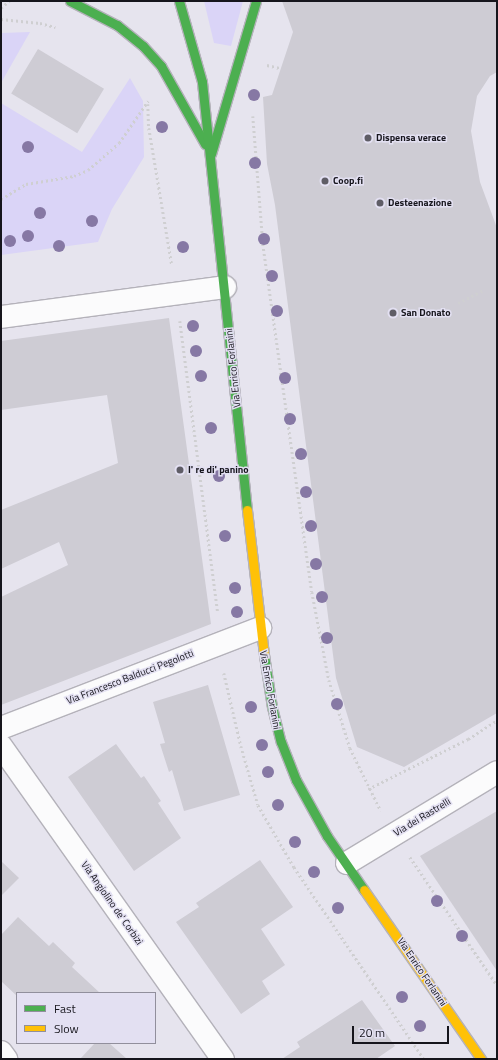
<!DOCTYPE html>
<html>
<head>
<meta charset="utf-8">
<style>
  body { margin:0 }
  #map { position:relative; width:498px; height:1060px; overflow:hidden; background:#e6e4ee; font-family:"Titillium Web",sans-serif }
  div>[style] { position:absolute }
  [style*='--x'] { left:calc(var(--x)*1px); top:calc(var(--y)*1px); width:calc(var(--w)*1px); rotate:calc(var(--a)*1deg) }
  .green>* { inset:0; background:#dad4f7 }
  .building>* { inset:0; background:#ceccd4; transform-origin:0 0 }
  .path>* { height:2.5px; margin-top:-1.25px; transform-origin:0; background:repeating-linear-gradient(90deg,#cfcfd1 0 2px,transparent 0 5px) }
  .roads { filter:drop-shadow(1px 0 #b4b2ba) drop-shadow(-1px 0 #b4b2ba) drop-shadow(0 1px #b4b2ba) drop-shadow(0 -1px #b4b2ba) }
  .street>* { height:22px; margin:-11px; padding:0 11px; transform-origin:11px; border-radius:11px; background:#fbfbfc }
  .fast>* { height:9px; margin:-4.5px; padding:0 4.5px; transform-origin:4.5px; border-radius:4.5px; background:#4caf50 }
  .slow>* { height:9px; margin:-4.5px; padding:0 4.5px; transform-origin:4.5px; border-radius:4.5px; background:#ffc107 }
  .trees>* { width:12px; height:12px; margin:-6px; border-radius:50%; background:#8678a4 }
  .dots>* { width:11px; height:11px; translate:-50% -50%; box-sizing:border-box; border:2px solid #e3e0f2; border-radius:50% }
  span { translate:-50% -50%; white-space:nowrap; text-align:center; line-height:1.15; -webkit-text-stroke:3px #e3e0f2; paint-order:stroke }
  .poi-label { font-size:10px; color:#16151c; font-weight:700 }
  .left { translate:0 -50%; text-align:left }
  .street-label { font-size:10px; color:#16151c }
  .frame { position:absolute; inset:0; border:2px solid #16151c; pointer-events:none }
  .legend { position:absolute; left:16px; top:992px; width:140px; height:52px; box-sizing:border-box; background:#e3e0f2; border:1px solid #918f9c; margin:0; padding:5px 7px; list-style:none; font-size:12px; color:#16151c }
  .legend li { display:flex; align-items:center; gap:8px; height:20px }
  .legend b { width:20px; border:1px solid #918f9c }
  .scale { position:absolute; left:352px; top:1026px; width:97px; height:18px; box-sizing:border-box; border:2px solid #16151c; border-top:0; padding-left:5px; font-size:12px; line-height:14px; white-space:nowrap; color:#16151c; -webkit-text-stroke:3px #e3e0f2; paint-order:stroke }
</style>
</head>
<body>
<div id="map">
  <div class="green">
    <i style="clip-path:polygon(204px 1px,243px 1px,231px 46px,214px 43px)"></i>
    <i style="clip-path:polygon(30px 32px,1px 83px,1px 33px)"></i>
    <i style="clip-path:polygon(130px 78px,143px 101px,144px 157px,112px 209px,98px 242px,1px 255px,1px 103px,82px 152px)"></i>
  </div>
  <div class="building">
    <i style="clip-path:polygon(282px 1px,497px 1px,497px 72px,490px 76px,477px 96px,471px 131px,480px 182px,497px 228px,497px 713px,404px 767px,357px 747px,336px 678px,275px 205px,267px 164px,263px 97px,272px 95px,293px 32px)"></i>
    <i style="left:38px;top:49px;width:77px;height:52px;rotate:31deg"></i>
    <i style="clip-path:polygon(169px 318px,211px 624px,1px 705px,1px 597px,68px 565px,59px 542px,1px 569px,1px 510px,118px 463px,107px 395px,1px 410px,1px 341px)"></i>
    <i style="clip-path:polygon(208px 685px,240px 795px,184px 811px,172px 770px,169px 772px,160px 744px,165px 743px,153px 702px)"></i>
    <i style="clip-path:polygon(116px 744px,141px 778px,144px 776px,161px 801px,158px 803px,181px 838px,134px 871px,68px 777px)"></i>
    <i style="clip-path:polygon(497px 811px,497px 971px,420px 856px)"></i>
    <i style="clip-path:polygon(260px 860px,293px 907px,261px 929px,285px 965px,262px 981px,270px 994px,241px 1014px,176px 922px,199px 907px,196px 903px)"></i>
    <i style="clip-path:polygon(1px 861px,19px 878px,1px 896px)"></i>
    <i style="clip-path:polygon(18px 917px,49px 946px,53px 942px,75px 963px,72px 967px,100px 993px,17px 993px,17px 996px,1px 981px,1px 935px)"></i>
    <i style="clip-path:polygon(362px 1000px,395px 1046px,376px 1059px,282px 1059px,300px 1047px,297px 1042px)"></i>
    <i style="clip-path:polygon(95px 1043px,109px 1043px,127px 1059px,80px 1059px)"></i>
  </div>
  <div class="path">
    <i style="--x:1;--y:8;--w:11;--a:-41"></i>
    <i style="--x:1;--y:19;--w:39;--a:6"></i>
    <i style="--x:40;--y:23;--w:16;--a:15"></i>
    <i style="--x:267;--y:65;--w:13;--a:13"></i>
    <i style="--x:148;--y:104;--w:24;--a:88"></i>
    <i style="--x:149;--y:128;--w:139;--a:80.5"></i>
    <i style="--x:253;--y:116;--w:128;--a:85.5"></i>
    <i style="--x:263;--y:244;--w:351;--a:82"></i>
    <i style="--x:312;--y:592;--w:90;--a:79.1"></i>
    <i style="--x:329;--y:680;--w:71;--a:72.8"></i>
    <i style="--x:350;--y:748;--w:70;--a:63.8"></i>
    <i style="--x:1;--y:199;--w:29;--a:-31"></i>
    <i style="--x:26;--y:184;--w:49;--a:-9.5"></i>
    <i style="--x:74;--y:176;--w:15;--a:-23"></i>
    <i style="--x:88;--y:170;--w:41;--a:-41.1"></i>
    <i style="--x:119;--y:143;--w:51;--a:-55.4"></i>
    <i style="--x:458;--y:303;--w:29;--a:-27"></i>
    <i style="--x:180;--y:321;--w:295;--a:82.6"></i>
    <i style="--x:224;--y:673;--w:75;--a:76.9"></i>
    <i style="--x:241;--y:746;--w:61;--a:73.9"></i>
    <i style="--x:258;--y:805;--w:72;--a:59.9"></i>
    <i style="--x:294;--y:867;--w:232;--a:55.9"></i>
    <i style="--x:368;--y:789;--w:112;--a:-26.6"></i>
    <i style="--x:468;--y:739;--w:35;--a:-33"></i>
    <i style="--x:410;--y:857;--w:155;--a:55.8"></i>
  </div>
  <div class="roads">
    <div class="street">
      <i style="--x:1;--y:317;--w:226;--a:-7.6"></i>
      <i style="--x:1;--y:728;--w:278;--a:-21.1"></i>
      <i style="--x:1;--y:746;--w:384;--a:54.7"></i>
      <i style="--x:347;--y:863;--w:175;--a:-31.2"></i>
      <i style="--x:1;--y:1052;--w:9;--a:54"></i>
    </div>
    <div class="fast">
      <i style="--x:70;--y:1;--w:53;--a:27.1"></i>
      <i style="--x:117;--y:25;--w:33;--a:39"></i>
      <i style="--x:143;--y:46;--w:27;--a:48"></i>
      <i style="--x:161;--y:66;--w:90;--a:60.6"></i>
      <i style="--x:179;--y:1;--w:84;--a:74.1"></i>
      <i style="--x:202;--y:82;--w:430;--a:84"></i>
      <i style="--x:211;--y:154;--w:159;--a:-73.6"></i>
      <i style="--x:264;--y:655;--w:53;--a:81.3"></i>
      <i style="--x:272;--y:707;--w:36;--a:76"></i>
      <i style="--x:281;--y:742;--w:41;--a:68.5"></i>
      <i style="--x:296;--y:780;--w:64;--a:61"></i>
      <i style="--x:327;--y:836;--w:65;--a:55.6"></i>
    </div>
    <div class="slow">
      <i style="--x:247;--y:510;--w:146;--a:83.3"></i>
      <i style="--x:364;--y:890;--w:206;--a:55.3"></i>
    </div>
  </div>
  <div class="trees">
    <i style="left:254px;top:95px"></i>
    <i style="left:162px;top:127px"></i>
    <i style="left:28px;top:147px"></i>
    <i style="left:255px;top:163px"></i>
    <i style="left:40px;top:213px"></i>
    <i style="left:92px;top:221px"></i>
    <i style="left:28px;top:236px"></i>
    <i style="left:264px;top:239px"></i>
    <i style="left:10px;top:241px"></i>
    <i style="left:59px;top:246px"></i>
    <i style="left:183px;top:247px"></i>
    <i style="left:272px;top:276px"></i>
    <i style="left:277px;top:311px"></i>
    <i style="left:193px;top:326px"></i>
    <i style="left:196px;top:351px"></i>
    <i style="left:201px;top:376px"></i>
    <i style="left:285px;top:378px"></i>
    <i style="left:290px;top:419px"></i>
    <i style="left:211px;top:428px"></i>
    <i style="left:301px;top:454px"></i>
    <i style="left:219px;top:476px"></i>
    <i style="left:306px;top:492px"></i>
    <i style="left:311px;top:526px"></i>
    <i style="left:225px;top:536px"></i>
    <i style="left:316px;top:564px"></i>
    <i style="left:235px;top:588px"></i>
    <i style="left:322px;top:597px"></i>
    <i style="left:237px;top:612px"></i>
    <i style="left:327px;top:638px"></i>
    <i style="left:337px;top:704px"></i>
    <i style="left:251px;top:707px"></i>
    <i style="left:262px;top:745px"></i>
    <i style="left:268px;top:772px"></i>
    <i style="left:278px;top:805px"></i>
    <i style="left:295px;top:842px"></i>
    <i style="left:314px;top:872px"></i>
    <i style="left:437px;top:901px"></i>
    <i style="left:338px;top:908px"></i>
    <i style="left:462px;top:936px"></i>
    <i style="left:402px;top:997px"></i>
    <i style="left:420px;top:1026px"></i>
  </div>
  <div class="dots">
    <i style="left:368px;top:138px;background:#5f5d66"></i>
    <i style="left:325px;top:181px;background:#5f5d66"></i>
    <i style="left:380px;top:203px;background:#5f5d66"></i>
    <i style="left:393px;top:313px;background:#5f5d66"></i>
    <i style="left:180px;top:470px;background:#5f5d66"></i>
  </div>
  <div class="poi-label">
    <span class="left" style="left:376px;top:138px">Dispensa verace</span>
    <span class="left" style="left:333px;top:181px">Coop.fi</span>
    <span class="left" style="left:388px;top:203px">Desteenazione</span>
    <span class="left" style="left:401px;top:313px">San Donato</span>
    <span class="left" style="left:188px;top:470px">I' re di' panino</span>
  </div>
  <div class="street-label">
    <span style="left:233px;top:368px;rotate:-96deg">Via Enrico Forlanini</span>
    <span style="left:130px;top:677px;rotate:-21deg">Via Francesco Balducci Pegolotti</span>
    <span style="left:270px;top:690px;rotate:80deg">Via Enrico Forlanini</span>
    <span style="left:422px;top:817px;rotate:-31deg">Via dei Rastrelli</span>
    <span style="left:112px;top:903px;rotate:55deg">Via Angiolino de' Corbizi</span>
    <span style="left:422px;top:972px;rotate:56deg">Via Enrico Forlanini</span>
  </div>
  <div class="frame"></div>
  <ul class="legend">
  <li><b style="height:5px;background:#4caf50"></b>Fast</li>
  <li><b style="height:5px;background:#ffc107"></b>Slow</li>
  </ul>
  <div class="scale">20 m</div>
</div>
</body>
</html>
